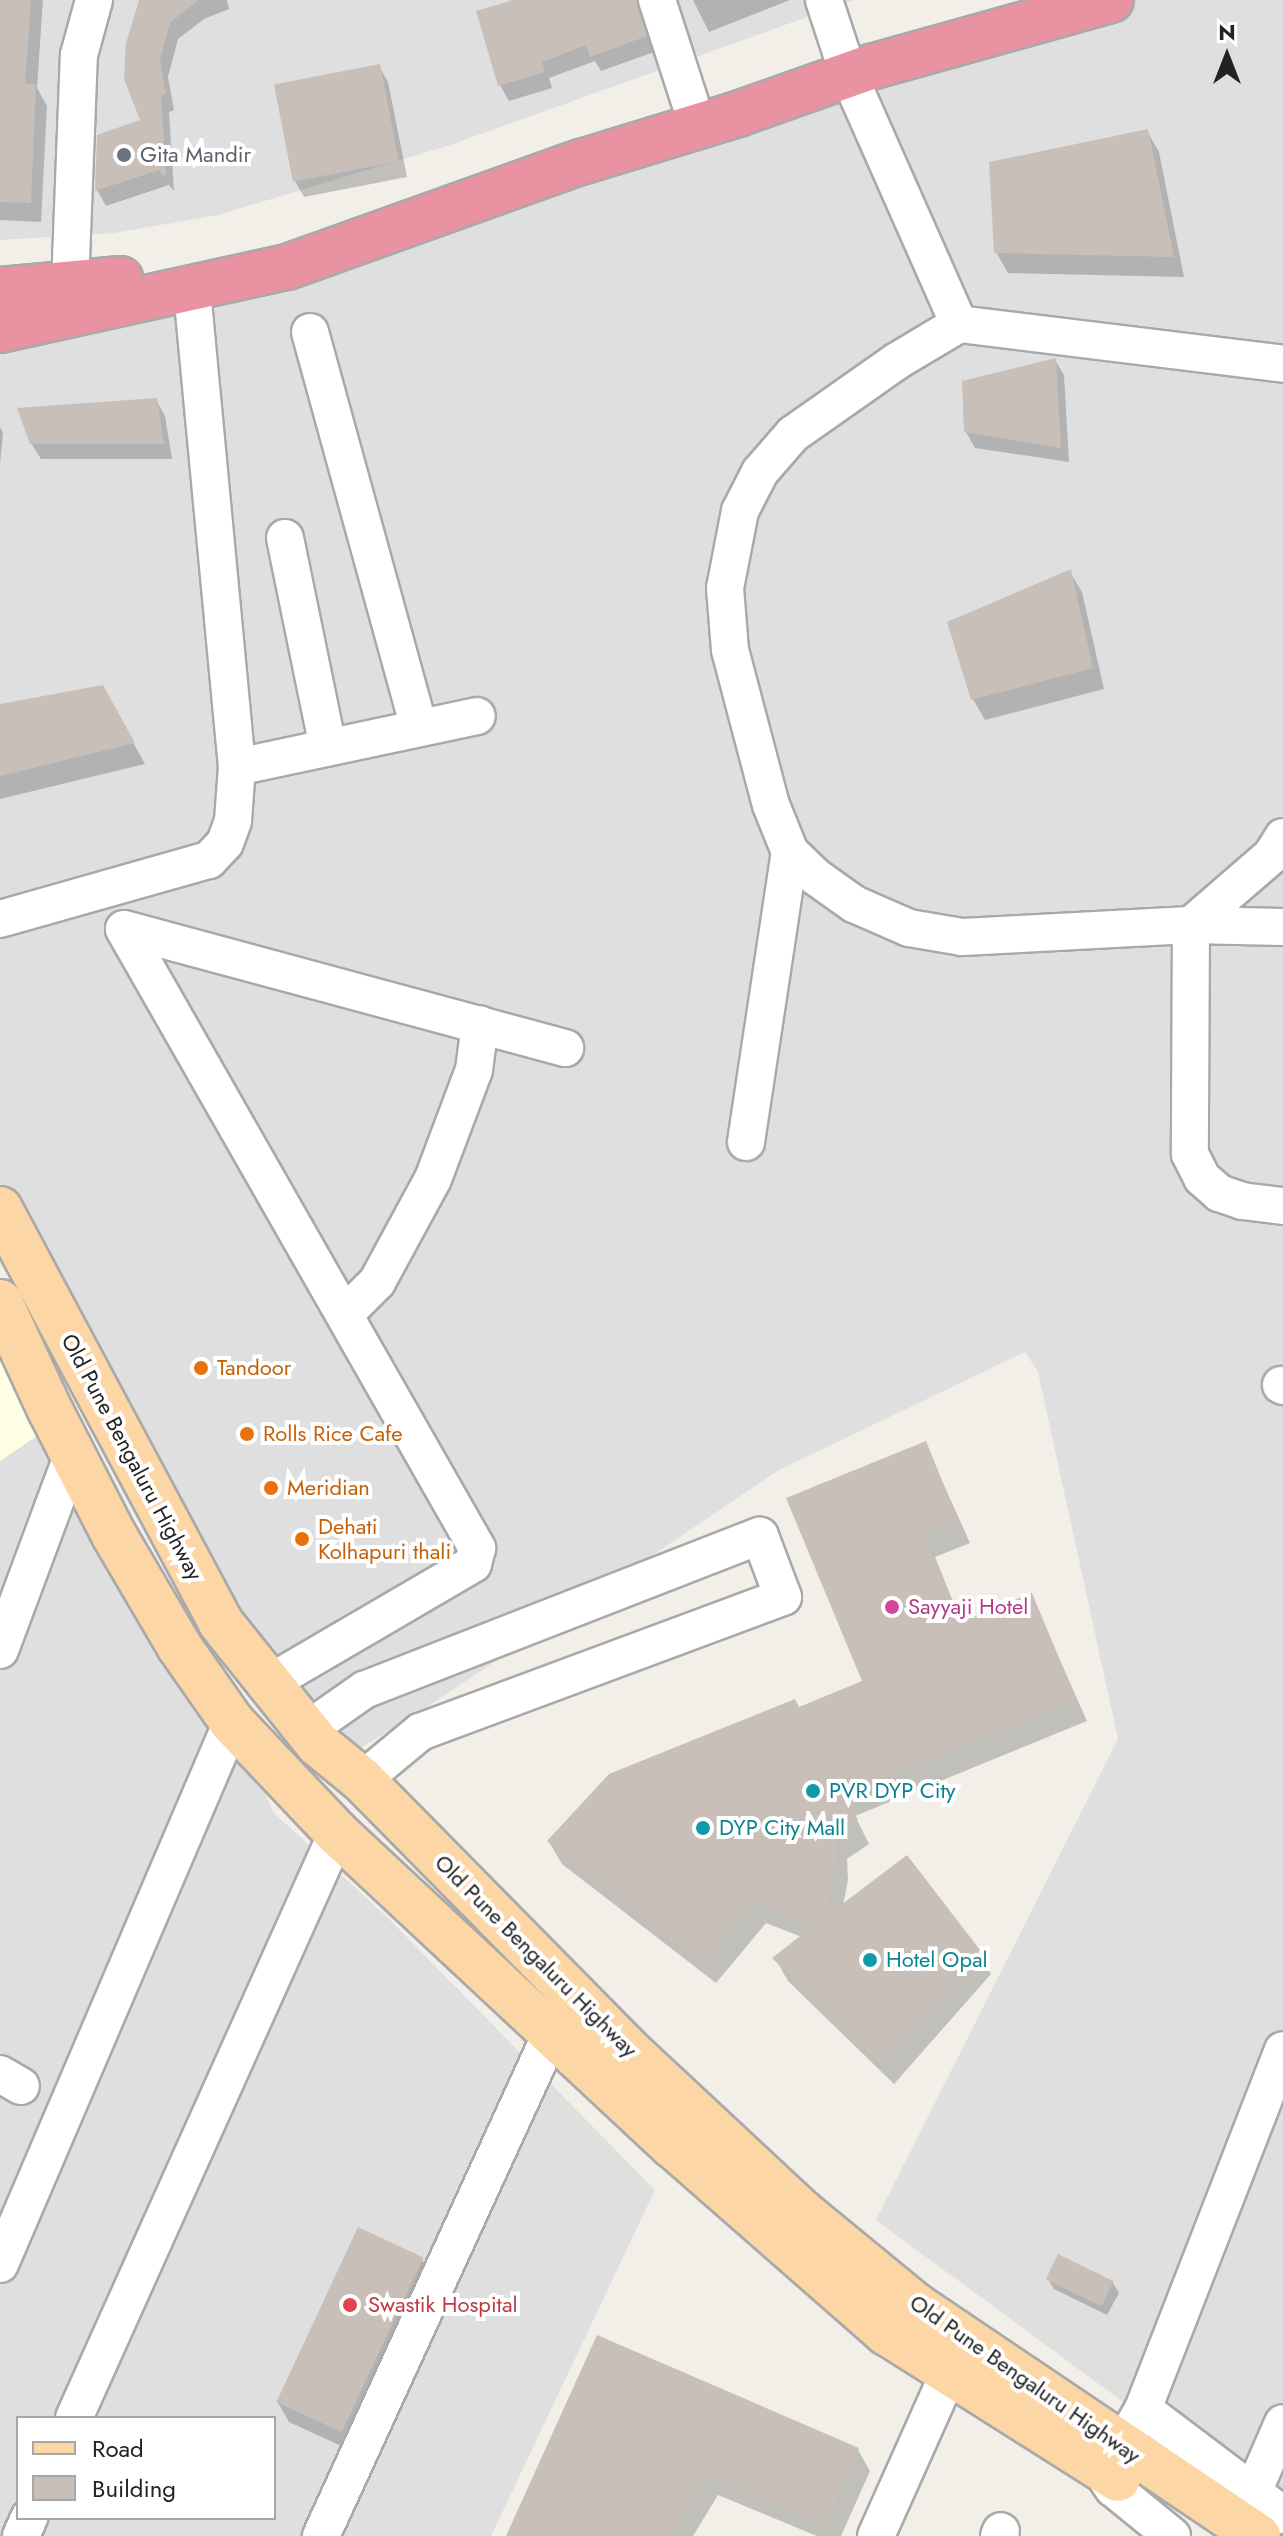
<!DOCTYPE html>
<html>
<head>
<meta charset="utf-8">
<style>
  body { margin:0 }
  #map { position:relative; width:1283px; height:2536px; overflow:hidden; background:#f2efe9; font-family:Jost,sans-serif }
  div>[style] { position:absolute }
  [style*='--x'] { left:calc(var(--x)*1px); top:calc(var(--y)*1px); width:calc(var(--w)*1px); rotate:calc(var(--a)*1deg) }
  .residential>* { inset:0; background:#e0dfdf }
  .education>* { inset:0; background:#ffffe5 }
  .shadow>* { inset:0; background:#0003 }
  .building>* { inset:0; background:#c7bfb8; transform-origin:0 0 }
  .roads { filter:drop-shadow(2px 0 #a9a9a9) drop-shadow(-2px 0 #a9a9a9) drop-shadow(0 2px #a9a9a9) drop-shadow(0 -2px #a9a9a9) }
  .minor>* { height:36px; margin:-18px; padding:0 18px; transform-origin:18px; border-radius:18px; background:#fff }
  .major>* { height:44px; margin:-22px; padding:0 22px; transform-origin:22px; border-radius:22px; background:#fcd6a4 }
  .highway>* { height:44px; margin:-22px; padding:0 22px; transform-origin:22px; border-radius:22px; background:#e892a2 }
  .dots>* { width:22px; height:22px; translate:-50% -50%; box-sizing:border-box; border:4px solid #fff; border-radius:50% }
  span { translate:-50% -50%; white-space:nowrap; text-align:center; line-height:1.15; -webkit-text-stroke:8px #fff; paint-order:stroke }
  .worship-label { font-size:22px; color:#5b616d }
  .left { translate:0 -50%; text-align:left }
  .food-label { font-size:22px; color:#c56008 }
  .street-label { font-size:22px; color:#222 }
  .hotel-label { font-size:22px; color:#b23c85 }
  .culture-label { font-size:22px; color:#0d838f }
  .health-label { font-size:22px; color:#be3a42 }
  .legend { position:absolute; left:16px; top:2416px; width:260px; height:104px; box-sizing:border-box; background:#fff; border:2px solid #a7a7a7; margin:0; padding:10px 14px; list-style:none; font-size:24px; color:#222 }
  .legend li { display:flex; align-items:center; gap:16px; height:40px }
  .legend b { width:40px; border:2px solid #a7a7a7 }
  .north { position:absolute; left:1187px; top:16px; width:80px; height:80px; -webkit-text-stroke:6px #fff; paint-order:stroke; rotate:0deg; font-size:22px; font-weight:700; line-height:32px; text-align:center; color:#222 }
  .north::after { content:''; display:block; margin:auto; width:28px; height:36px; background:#222; clip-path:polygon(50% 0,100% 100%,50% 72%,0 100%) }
</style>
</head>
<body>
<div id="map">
  <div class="residential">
    <i style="clip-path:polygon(0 0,855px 0,450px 145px,218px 215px,114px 233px,0 240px)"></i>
    <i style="clip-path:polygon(1121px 0,1283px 0,1283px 2514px,1191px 2452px,876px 2220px,1118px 1739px,1038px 1372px,1025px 1352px,779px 1470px,414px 1716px,336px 1762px,307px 1730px,0 1200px,0 330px)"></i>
    <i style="clip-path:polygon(evenodd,0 1314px,232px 1722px,274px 1813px,388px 1918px,655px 2190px,491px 2536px,0 2536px,0 1314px,18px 2418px,274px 2418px,274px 2518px,18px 2518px,18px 2418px)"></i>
  </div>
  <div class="education">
    <i style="clip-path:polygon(0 1360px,47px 1429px,0 1461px)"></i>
  </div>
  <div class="shadow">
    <i style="clip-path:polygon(0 0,43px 0,37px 88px,47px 106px,41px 222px,0 220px)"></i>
    <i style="clip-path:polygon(144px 0,227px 0,229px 9px,204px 19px,178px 39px,168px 77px,174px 110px,169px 112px,174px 191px,169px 185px,106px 206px,97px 190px,99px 137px,142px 121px)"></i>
    <i style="clip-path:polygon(520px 0,640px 0,654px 52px,601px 71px,595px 61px,549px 78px,552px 88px,509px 101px,500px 85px)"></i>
    <i style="clip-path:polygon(693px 0,790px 0,709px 32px)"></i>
    <i style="clip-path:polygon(379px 66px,388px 82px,407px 177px,304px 197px,295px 181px)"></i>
    <i style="clip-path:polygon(1147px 131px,1159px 152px,1184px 277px,1008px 273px,996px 252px)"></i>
    <i style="clip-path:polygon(1055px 360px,1064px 375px,1069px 462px,975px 448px,966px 432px)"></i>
    <i style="clip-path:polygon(156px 400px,165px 416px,172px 459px,41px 459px,31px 443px)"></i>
    <i style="clip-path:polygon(0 427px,3px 433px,0 464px)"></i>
    <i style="clip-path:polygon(1070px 572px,1082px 592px,1104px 689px,985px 720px,973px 699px)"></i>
    <i style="clip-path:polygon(102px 687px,145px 764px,0 799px,0 706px)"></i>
    <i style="clip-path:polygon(925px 1443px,970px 1543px,935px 1557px,962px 1624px,1031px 1595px,1087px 1721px,855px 1816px,869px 1844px,847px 1859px,848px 1880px,843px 1906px,978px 1951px,991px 1974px,894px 2084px,788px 1981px,775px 1958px,802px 1937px,766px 1923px,716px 1983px,562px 1864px,549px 1842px,799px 1709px,864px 1683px)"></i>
    <i style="clip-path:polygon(421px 2258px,433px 2279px,352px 2451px,289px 2422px,277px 2401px)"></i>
    <i style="clip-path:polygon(1048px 2279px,1113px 2283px,1119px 2293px,1107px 2315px,1054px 2289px)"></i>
    <i style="clip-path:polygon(598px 2338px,858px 2450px,870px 2471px,841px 2536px,817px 2536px,718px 2495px,693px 2536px,509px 2536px)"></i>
  </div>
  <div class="building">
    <i style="clip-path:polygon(0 0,31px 0,25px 84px,36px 84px,31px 203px,0 202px)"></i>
    <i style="clip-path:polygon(139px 0,199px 0,170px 23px,160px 60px,166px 94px,161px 96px,166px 175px,162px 176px,159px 170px,95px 191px,97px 135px,140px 120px,124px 79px,126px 43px)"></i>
    <i style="clip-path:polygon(513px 0,637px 0,647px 36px,590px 57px,586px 45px,542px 62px,545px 72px,498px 86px,476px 11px)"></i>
    <i style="left:380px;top:64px;width:99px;height:108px;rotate:79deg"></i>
    <i style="clip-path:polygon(1148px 129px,1174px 257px,994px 253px,989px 162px)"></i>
    <i style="clip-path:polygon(1056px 358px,1061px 448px,964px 432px,962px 381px)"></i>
    <i style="clip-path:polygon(157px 398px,164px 444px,30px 444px,17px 408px)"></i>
    <i style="clip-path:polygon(1071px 569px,1093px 668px,971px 700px,947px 622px)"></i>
    <i style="clip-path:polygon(103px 685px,135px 743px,0 776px,0 704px)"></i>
    <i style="clip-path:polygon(926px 1441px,958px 1520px,923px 1534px,960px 1622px,1032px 1593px,1076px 1699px,844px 1793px,858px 1820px,835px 1836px,836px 1856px,825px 1917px,907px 1855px,980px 1950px,880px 2063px,772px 1958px,813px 1926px,753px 1901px,702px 1962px,547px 1841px,609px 1774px,795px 1699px,799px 1707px,862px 1681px,786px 1498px)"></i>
    <i style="left:358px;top:2227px;width:72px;height:193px;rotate:25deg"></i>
    <i style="left:1058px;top:2254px;width:62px;height:28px;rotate:26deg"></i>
    <i style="clip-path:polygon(597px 2335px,859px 2448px,825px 2525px,706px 2475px,669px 2536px,506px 2536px)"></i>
  </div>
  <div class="roads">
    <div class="minor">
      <i style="--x:657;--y:0;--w:107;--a:72.1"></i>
      <i style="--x:824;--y:0;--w:80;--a:71.8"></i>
      <i style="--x:849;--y:76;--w:271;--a:66.1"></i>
      <i style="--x:959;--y:324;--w:326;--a:7"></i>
      <i style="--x:70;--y:286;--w:231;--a:-87.8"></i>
      <i style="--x:79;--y:55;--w:57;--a:-74.7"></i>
      <i style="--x:959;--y:324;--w:72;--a:149.2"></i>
      <i style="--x:897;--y:361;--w:127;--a:144.9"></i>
      <i style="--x:793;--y:434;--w:50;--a:131"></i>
      <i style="--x:760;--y:472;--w:44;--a:117.1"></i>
      <i style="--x:740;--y:511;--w:78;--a:101"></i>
      <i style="--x:725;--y:588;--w:62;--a:85.4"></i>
      <i style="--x:730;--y:650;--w:160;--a:75.2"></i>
      <i style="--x:771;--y:805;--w:51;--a:68"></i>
      <i style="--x:790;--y:852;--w:36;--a:44"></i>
      <i style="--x:816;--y:877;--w:47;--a:35.4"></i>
      <i style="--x:854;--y:904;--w:60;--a:23.6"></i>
      <i style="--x:909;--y:928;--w:54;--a:9.6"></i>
      <i style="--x:962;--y:937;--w:229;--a:-3"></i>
      <i style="--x:1191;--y:925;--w:229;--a:90.3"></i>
      <i style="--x:1190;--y:1154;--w:27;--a:63"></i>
      <i style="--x:1202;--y:1178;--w:23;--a:41"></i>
      <i style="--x:1219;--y:1193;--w:24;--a:19"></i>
      <i style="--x:1242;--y:1201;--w:41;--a:7"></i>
      <i style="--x:310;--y:332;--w:411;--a:74.6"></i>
      <i style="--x:285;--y:538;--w:213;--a:78.4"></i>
      <i style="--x:237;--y:767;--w:245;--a:-12"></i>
      <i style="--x:1283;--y:837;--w:22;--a:122"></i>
      <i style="--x:1271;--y:856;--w:106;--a:139.2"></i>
      <i style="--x:1191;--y:925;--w:92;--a:1.2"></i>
      <i style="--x:0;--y:919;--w:217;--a:-15.8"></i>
      <i style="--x:209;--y:860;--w:23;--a:-47"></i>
      <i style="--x:225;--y:843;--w:23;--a:-70"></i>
      <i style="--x:233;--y:821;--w:54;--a:-85.8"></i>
      <i style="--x:237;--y:767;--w:479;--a:-95.4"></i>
      <i style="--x:124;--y:929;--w:713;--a:60.3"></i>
      <i style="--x:477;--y:1548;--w:16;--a:104"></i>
      <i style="--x:473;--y:1564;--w:236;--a:149.7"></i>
      <i style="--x:124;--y:929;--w:457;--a:15.1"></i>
      <i style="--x:746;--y:1142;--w:293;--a:-81.4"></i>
      <i style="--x:346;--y:1313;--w:44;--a:-45"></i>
      <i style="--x:377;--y:1282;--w:117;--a:-61.5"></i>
      <i style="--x:433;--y:1179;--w:116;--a:-69.4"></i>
      <i style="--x:474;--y:1070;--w:46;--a:-82.6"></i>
      <i style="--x:1281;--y:1385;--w:2;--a:27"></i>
      <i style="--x:0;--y:1650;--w:209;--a:-69.6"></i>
      <i style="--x:307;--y:1730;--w:70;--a:-35.1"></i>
      <i style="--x:364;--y:1690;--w:425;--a:-21.3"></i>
      <i style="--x:760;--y:1536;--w:65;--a:69.3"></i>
      <i style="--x:783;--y:1597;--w:387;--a:159.6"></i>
      <i style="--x:420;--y:1732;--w:75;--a:140.4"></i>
      <i style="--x:0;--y:2074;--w:24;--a:30"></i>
      <i style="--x:0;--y:2264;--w:590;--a:-66.83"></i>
      <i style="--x:1143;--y:2409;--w:176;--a:37.1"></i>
      <i style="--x:74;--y:2418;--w:641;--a:-65.79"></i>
      <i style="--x:1121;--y:2447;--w:44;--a:-59.9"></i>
      <i style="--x:1143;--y:2409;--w:385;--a:-68.7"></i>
      <i style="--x:1098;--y:2466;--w:27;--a:56"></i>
      <i style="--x:1113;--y:2488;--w:76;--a:39.1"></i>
      <i style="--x:1253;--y:2492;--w:75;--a:-66.5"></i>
      <i style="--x:21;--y:2536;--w:20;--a:-66"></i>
      <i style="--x:321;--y:2536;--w:554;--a:-65.38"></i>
      <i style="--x:876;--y:2536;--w:206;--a:-65.9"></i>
      <i style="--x:999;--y:2536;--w:5;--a:-68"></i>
    </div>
    <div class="major">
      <i style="--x:0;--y:1209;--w:469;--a:61.9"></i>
      <i style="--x:221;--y:1623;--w:155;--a:51.3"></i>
      <i style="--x:318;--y:1744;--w:57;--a:39.3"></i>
      <i style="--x:362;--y:1780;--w:376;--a:45.4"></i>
      <i style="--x:626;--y:2048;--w:242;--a:43"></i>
      <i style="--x:803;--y:2213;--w:145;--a:39.4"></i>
      <i style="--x:915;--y:2305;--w:414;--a:34"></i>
      <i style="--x:0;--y:1302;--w:119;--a:65.2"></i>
      <i style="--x:50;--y:1410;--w:140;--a:62.9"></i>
      <i style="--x:114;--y:1535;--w:129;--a:59.6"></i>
      <i style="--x:179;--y:1646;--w:93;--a:55.1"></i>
      <i style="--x:232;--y:1722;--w:153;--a:46.6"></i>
      <i style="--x:337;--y:1833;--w:458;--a:43"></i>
      <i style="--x:672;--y:2145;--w:286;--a:41.2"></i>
      <i style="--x:887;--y:2333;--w:273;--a:32.3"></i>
    </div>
    <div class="highway">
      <i style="--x:0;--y:290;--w:121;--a:-5.2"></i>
      <i style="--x:0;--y:330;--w:294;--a:-12.4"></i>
      <i style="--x:287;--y:267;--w:312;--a:-19.7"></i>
      <i style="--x:581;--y:162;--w:164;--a:-17"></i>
      <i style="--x:738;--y:114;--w:141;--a:-19.5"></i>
      <i style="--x:871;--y:67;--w:249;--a:-15.6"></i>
    </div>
  </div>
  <div class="dots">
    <i style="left:124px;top:155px;background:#6b7280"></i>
    <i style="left:201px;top:1368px;background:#e8710a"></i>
    <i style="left:247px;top:1434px;background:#e8710a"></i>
    <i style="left:271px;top:1488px;background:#e8710a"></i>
    <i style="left:302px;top:1539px;background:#e8710a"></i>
    <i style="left:892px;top:1607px;background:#d1479c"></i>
    <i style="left:813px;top:1791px;background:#0f9aa8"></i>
    <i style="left:703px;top:1828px;background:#0f9aa8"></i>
    <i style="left:870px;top:1960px;background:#0f9aa8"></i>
    <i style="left:350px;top:2305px;background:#e0444e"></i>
  </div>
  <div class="worship-label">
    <span class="left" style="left:140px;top:155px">Gita Mandir</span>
  </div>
  <div class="food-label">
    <span class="left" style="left:217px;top:1368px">Tandoor</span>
    <span class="left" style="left:263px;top:1434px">Rolls Rice Cafe</span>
    <span class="left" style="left:287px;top:1488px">Meridian</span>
    <span class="left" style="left:318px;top:1539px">Dehati<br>Kolhapuri thali</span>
  </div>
  <div class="street-label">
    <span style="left:132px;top:1457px;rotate:62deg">Old Pune Bengaluru Highway</span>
    <span style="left:536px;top:1956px;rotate:45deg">Old Pune Bengaluru Highway</span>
    <span style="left:1025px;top:2379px;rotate:35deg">Old Pune Bengaluru Highway</span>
  </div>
  <div class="hotel-label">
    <span class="left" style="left:908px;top:1607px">Sayyaji Hotel</span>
  </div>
  <div class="culture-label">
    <span class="left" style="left:829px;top:1791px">PVR DYP City</span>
    <span class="left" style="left:719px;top:1828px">DYP City Mall</span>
    <span class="left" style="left:886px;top:1960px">Hotel Opal</span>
  </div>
  <div class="health-label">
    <span class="left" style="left:368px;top:2305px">Swastik Hospital</span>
  </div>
  <ul class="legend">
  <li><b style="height:10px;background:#fcd6a4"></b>Road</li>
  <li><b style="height:22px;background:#c7bfb8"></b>Building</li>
  </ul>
  <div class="north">N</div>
</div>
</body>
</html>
